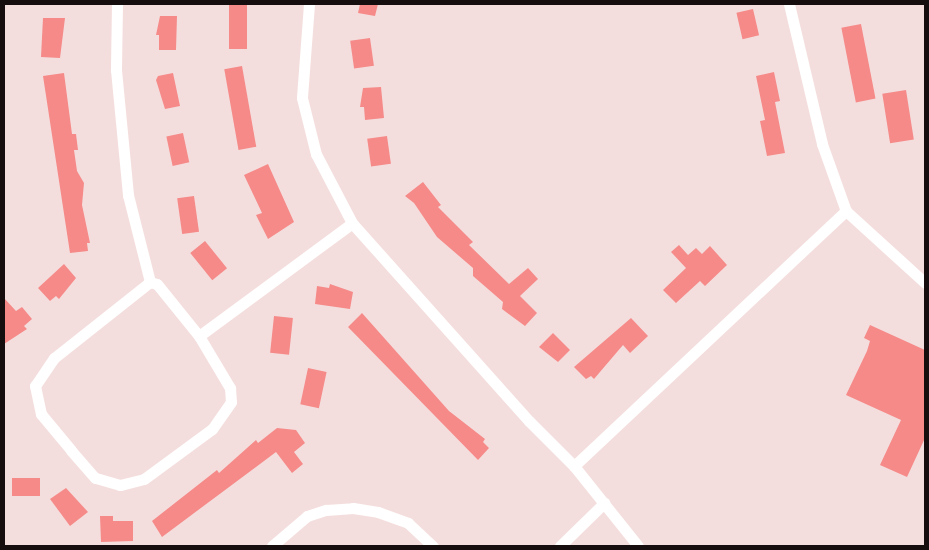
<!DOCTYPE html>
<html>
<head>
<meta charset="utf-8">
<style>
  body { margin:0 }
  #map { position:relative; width:929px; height:550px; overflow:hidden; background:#f4dedd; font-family:"Titillium Web",sans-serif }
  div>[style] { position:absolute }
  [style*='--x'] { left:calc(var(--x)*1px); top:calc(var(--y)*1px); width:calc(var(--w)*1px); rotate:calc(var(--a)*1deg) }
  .building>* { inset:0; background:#f58a89; transform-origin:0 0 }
  .minor>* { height:11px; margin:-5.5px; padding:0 5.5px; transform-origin:5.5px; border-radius:5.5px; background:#fff }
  span { translate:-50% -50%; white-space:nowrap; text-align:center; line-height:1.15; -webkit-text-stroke:4.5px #f4dedd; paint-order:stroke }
  .frame { position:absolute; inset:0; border:5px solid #160e0e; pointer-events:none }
</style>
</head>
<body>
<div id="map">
  <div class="building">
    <i style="left:229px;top:4px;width:18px;height:45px"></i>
    <i style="clip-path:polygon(360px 4px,378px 4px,375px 16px,358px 13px)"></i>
    <i style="left:753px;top:9px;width:27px;height:17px;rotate:77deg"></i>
    <i style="clip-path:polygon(160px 16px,177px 16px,176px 50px,159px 50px,159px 35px,156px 35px)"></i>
    <i style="clip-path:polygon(43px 18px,65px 18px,60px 58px,41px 57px)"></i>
    <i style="left:861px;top:24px;width:76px;height:20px;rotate:79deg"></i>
    <i style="left:370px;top:38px;width:28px;height:20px;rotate:82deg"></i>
    <i style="left:242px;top:66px;width:82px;height:18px;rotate:80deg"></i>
    <i style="clip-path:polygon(774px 72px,780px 101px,775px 102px,785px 153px,767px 156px,760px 121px,765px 120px,756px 76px)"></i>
    <i style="clip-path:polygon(64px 73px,72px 134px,76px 134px,78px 150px,74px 150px,77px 171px,84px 183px,82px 205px,90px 243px,87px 243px,88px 251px,70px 253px,43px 76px)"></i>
    <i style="clip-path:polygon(173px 73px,180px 106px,165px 109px,156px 80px,158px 76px)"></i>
    <i style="clip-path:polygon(381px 87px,384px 118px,365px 120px,364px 107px,360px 107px,363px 88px)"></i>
    <i style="left:906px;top:90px;width:50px;height:24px;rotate:81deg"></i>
    <i style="left:183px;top:133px;width:30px;height:17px;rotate:78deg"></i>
    <i style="left:387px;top:136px;width:28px;height:20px;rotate:82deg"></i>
    <i style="clip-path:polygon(268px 164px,294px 222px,268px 239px,256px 215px,262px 213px,244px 175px)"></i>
    <i style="clip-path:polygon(423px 182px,441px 205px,438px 207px,473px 242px,469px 245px,509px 284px,528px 268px,538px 279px,520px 296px,537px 313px,525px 326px,502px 309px,503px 302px,473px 276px,473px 268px,437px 237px,414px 203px,405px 196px)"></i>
    <i style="left:194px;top:196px;width:36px;height:17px;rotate:82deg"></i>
    <i style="left:205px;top:241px;width:35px;height:19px;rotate:51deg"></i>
    <i style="clip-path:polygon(679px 245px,688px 255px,696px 248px,702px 254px,710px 246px,727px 265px,705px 286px,700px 281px,676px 303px,663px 290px,686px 268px,671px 252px)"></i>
    <i style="clip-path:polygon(64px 264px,76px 278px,59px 299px,56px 296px,50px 301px,38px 288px)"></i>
    <i style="clip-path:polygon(330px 284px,353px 292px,350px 309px,315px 304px,317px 286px,329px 288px)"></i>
    <i style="clip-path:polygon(4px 298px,16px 311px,22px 307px,32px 319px,24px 326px,27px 329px,4px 344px)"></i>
    <i style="clip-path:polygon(362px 313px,449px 411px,485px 439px,483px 442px,489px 448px,478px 460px,348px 327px)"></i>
    <i style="left:274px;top:316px;width:19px;height:37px;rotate:6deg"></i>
    <i style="clip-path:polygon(631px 318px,648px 336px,630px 353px,623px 345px,594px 379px,591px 376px,586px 379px,574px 367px)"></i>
    <i style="clip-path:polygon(870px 325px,925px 350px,925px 438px,907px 477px,880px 465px,901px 420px,846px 395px,867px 351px,870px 341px,864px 338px)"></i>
    <i style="clip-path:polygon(553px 333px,570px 350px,558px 362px,539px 347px)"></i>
    <i style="left:308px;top:368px;width:19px;height:37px;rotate:12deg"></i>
    <i style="clip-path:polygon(277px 428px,296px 430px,305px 443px,294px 452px,303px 464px,292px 473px,276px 452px,162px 537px,152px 521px,217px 470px,219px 473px,256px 440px,258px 443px)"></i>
    <i style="left:12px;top:478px;width:28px;height:18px"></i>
    <i style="clip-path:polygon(66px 488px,88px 512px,70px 526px,50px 499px)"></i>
    <i style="clip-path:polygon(100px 516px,113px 516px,113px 521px,133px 521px,133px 541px,101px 542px)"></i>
  </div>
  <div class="minor">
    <i style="--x:117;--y:4;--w:66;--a:90.9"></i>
    <i style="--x:116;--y:70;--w:126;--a:84.5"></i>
    <i style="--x:128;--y:195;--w:90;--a:75.8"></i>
    <i style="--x:309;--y:4;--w:94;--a:94.3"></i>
    <i style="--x:302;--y:98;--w:58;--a:76"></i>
    <i style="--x:316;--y:154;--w:78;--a:62.4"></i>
    <i style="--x:352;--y:223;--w:266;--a:48.2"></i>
    <i style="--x:529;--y:421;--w:64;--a:45"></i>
    <i style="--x:574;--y:466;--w:102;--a:51.3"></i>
    <i style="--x:789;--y:4;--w:144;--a:76.7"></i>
    <i style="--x:822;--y:144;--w:71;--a:70.3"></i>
    <i style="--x:846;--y:211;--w:107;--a:42.3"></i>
    <i style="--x:150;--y:282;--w:7;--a:16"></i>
    <i style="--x:157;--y:284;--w:67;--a:51.1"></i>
    <i style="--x:199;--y:336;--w:61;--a:59.2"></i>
    <i style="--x:230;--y:388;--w:14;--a:86"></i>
    <i style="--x:231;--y:402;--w:33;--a:125"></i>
    <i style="--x:212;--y:429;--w:84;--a:143.7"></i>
    <i style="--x:144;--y:479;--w:25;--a:166"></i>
    <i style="--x:120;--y:485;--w:26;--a:-164"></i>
    <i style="--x:95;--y:478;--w:37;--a:-131"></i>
    <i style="--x:71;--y:450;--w:47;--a:-129.8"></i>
    <i style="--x:41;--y:414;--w:29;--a:-102"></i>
    <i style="--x:35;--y:386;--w:34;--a:-56"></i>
    <i style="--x:54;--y:358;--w:122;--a:-38.4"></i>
    <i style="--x:199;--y:336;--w:190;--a:-36.4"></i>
    <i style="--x:574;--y:466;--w:373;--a:-43.2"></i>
    <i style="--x:272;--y:546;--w:46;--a:-40.6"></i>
    <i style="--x:307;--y:516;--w:20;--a:-18"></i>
    <i style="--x:326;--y:510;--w:27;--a:-4"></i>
    <i style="--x:353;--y:508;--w:25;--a:9"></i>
    <i style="--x:378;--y:512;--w:32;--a:20"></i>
    <i style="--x:408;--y:523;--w:34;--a:43"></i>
    <i style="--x:560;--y:546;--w:62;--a:-44.3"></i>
  </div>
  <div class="frame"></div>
</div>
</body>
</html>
